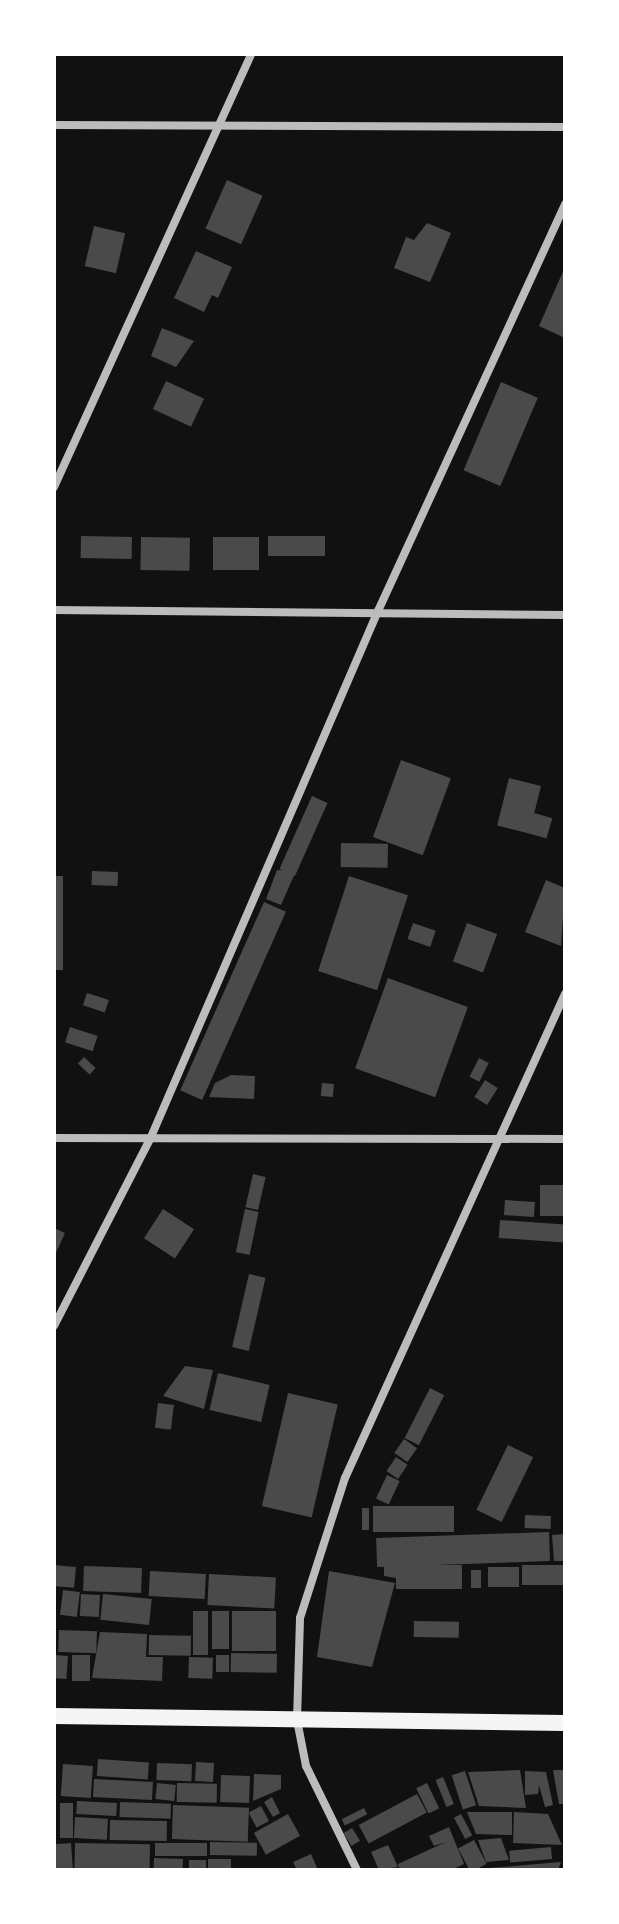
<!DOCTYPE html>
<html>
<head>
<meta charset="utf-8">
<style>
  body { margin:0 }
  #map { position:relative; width:619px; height:1924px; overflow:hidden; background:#111; font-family:"IBM Plex Sans",sans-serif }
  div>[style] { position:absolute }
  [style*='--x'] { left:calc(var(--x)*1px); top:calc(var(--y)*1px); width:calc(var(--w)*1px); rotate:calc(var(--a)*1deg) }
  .building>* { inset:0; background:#4a4a4a; transform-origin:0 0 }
  .minor>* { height:8px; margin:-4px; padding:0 4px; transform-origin:4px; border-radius:4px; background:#bcbcbc }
  .trunk>* { height:16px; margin:-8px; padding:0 8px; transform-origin:8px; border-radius:8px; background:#f5f5f5 }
  span { translate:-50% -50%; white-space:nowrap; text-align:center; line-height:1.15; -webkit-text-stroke:8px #fff; paint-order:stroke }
  .frame { position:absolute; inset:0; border:56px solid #fff; pointer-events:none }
</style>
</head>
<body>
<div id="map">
  <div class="building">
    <i style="left:227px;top:180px;width:39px;height:53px;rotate:24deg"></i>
    <i style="clip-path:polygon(427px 223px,451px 233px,430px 282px,394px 268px,406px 237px,414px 240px)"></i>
    <i style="left:94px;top:226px;width:32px;height:41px;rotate:13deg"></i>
    <i style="clip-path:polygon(196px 251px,232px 267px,218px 298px,212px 295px,204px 312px,174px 298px)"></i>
    <i style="clip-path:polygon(565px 267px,565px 338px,539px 326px)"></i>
    <i style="clip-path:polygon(162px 328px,194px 341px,176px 367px,151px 356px)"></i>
    <i style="left:166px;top:381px;width:42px;height:31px;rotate:25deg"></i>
    <i style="left:501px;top:382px;width:40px;height:96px;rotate:23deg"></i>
    <i style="left:81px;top:536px;width:51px;height:22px;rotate:1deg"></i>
    <i style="left:325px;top:536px;width:20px;height:57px;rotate:90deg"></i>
    <i style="left:141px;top:537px;width:49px;height:33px;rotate:1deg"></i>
    <i style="left:213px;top:537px;width:46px;height:33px"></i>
    <i style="left:401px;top:760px;width:53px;height:82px;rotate:20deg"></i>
    <i style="left:509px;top:778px;width:33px;height:49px;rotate:14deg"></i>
    <i style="left:312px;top:796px;width:17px;height:80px;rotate:24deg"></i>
    <i style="left:534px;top:813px;width:19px;height:21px;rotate:16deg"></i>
    <i style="left:341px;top:843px;width:47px;height:24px;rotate:1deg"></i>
    <i style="clip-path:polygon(277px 870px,296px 871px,281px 905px,266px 899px)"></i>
    <i style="left:92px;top:871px;width:26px;height:14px;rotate:2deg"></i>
    <i style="left:54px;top:876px;width:9px;height:94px"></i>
    <i style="left:349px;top:876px;width:62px;height:100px;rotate:18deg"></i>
    <i style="clip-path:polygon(546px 880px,565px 888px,561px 946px,525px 932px)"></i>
    <i style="left:264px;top:902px;width:24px;height:206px;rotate:24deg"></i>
    <i style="left:413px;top:923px;width:24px;height:17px;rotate:19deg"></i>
    <i style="left:467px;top:923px;width:32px;height:41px;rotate:20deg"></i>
    <i style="left:388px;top:978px;width:85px;height:96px;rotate:20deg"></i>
    <i style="left:87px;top:993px;width:23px;height:13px;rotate:18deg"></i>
    <i style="left:70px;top:1027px;width:29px;height:16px;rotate:18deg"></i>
    <i style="left:84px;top:1057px;width:16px;height:9px;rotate:43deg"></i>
    <i style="left:479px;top:1058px;width:11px;height:21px;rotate:27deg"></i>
    <i style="clip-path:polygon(231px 1075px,255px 1076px,254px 1099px,209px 1097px,215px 1083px)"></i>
    <i style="left:485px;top:1080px;width:15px;height:20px;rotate:32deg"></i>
    <i style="left:322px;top:1083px;width:12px;height:13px;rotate:5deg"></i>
    <i style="left:253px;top:1174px;width:13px;height:34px;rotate:13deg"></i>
    <i style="left:540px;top:1185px;width:25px;height:31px"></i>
    <i style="left:505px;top:1200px;width:30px;height:15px;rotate:4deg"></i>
    <i style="left:163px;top:1209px;width:37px;height:35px;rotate:33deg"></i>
    <i style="left:245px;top:1209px;width:14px;height:44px;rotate:12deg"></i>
    <i style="left:500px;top:1220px;width:65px;height:18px;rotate:4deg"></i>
    <i style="clip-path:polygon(54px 1228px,65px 1233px,54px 1257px)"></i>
    <i style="left:249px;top:1274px;width:17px;height:75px;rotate:13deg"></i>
    <i style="clip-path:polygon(185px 1366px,213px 1370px,204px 1409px,163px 1396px)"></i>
    <i style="left:218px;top:1373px;width:53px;height:38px;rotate:13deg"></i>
    <i style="left:430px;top:1388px;width:16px;height:56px;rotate:27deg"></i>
    <i style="left:288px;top:1393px;width:51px;height:116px;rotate:13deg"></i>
    <i style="left:158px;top:1403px;width:16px;height:25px;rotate:7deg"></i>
    <i style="left:404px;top:1439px;width:16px;height:17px;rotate:35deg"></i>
    <i style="left:508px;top:1445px;width:28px;height:72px;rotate:26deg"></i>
    <i style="left:396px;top:1457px;width:14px;height:17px;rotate:34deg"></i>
    <i style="left:387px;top:1475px;width:14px;height:26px;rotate:25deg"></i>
    <i style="left:373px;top:1506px;width:81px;height:26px"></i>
    <i style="left:362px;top:1508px;width:7px;height:22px"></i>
    <i style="left:525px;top:1515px;width:26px;height:13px;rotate:2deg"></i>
    <i style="left:549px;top:1532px;width:29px;height:173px;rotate:88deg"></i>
    <i style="clip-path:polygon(565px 1534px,565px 1561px,554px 1561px,552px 1535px)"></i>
    <i style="left:54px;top:1565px;width:22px;height:21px;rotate:5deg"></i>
    <i style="clip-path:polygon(384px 1565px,462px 1565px,462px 1589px,396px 1589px,396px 1578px,384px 1576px)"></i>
    <i style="left:565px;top:1565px;width:20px;height:43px;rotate:90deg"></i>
    <i style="left:84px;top:1566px;width:58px;height:25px;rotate:2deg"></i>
    <i style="left:488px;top:1567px;width:31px;height:20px"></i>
    <i style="left:471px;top:1570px;width:10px;height:18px"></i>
    <i style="left:150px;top:1571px;width:56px;height:25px;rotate:3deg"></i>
    <i style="clip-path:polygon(329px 1571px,395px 1583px,372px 1667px,317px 1657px)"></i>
    <i style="left:209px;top:1574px;width:67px;height:31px;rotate:3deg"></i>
    <i style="left:63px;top:1590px;width:17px;height:25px;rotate:7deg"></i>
    <i style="left:81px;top:1594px;width:19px;height:22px;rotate:3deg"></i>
    <i style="left:103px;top:1594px;width:49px;height:26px;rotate:6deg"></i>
    <i style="left:208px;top:1611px;width:44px;height:15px;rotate:90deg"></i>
    <i style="left:212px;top:1611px;width:17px;height:38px"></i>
    <i style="left:232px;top:1611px;width:44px;height:40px"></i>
    <i style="left:414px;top:1621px;width:45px;height:16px;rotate:1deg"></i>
    <i style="left:59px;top:1630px;width:38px;height:22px;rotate:2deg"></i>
    <i style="clip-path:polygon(100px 1632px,147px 1634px,146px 1657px,163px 1657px,162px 1681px,92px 1678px)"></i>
    <i style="left:149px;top:1635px;width:42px;height:20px;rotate:1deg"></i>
    <i style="left:231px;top:1653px;width:46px;height:19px;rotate:1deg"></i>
    <i style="left:54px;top:1655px;width:14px;height:23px;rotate:4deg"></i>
    <i style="left:72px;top:1655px;width:18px;height:26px"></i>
    <i style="left:216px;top:1655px;width:13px;height:17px"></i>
    <i style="left:189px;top:1657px;width:24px;height:21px;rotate:2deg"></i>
    <i style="left:98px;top:1759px;width:51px;height:17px;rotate:4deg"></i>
    <i style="left:196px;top:1762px;width:18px;height:19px;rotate:3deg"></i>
    <i style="left:157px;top:1763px;width:35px;height:17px;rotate:2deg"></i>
    <i style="left:63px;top:1764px;width:30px;height:32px;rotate:4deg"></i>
    <i style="clip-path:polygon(520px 1770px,526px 1808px,479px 1806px,468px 1772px)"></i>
    <i style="clip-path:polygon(553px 1770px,565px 1770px,565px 1804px,559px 1804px)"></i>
    <i style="left:465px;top:1771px;width:36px;height:14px;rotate:72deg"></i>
    <i style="clip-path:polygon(525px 1771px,546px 1772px,553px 1805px,545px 1807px,539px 1785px,538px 1794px,525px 1795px)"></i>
    <i style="clip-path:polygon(254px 1774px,281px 1775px,281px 1789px,253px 1801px)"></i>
    <i style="left:221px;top:1775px;width:29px;height:27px;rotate:2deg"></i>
    <i style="left:443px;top:1777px;width:29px;height:8px;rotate:68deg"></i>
    <i style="left:94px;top:1779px;width:59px;height:18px;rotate:3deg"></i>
    <i style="left:157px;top:1783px;width:19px;height:16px;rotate:6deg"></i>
    <i style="left:177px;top:1783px;width:40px;height:19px;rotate:1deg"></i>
    <i style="left:427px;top:1783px;width:28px;height:12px;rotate:64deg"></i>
    <i style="left:417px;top:1794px;width:21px;height:66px;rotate:62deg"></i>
    <i style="clip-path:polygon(272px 1797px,280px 1813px,273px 1817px,264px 1802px)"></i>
    <i style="left:77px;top:1801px;width:40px;height:13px;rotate:3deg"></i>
    <i style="left:120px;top:1802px;width:51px;height:15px;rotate:2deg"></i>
    <i style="left:60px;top:1803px;width:13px;height:35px"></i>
    <i style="left:173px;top:1805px;width:76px;height:34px;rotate:2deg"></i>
    <i style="left:261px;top:1806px;width:17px;height:14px;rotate:62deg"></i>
    <i style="left:364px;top:1808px;width:7px;height:25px;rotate:63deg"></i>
    <i style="clip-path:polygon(467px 1812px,512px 1812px,512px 1835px,476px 1834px)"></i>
    <i style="clip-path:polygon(514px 1812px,548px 1814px,562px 1845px,513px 1843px)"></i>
    <i style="left:288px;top:1814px;width:25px;height:39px;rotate:61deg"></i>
    <i style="left:461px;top:1814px;width:24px;height:8px;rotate:62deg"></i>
    <i style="left:75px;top:1817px;width:33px;height:21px;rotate:3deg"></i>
    <i style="left:110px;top:1820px;width:57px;height:20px;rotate:1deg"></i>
    <i style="clip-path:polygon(449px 1827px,464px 1864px,451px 1870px,400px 1870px,398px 1864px,446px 1842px,434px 1846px,429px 1836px)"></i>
    <i style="left:352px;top:1828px;width:15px;height:10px;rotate:58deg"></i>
    <i style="clip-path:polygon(501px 1838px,509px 1860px,486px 1862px,478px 1840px)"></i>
    <i style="left:474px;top:1840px;width:27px;height:18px;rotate:62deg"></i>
    <i style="left:210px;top:1842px;width:47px;height:13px;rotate:1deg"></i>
    <i style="left:71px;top:1843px;width:27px;height:17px;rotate:86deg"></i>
    <i style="left:75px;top:1843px;width:75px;height:27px;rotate:1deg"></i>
    <i style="left:155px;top:1843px;width:52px;height:13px"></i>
    <i style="clip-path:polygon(388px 1845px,398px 1867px,379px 1870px,371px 1852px)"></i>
    <i style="left:551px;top:1847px;width:12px;height:42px;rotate:85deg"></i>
    <i style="clip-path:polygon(311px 1854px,318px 1870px,297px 1870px,293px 1862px)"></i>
    <i style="left:154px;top:1858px;width:29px;height:12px;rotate:2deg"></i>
    <i style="left:208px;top:1859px;width:23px;height:11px"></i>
    <i style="left:189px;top:1860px;width:17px;height:10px"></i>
    <i style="clip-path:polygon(561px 1862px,558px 1870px,489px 1870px,489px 1868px)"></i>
  </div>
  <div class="minor">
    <i style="--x:54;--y:125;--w:511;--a:0.22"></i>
    <i style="--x:54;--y:487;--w:476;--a:-65.5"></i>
    <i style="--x:54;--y:610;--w:511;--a:0.56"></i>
    <i style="--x:54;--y:1138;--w:511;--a:0.11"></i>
    <i style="--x:54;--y:1326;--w:212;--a:-62.8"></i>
    <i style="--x:151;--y:1137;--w:573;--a:-66.66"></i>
    <i style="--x:378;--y:611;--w:448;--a:-65.3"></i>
    <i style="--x:357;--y:1870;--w:116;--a:-116.1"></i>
    <i style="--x:306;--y:1766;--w:47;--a:-101.1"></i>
    <i style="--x:297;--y:1720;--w:102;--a:-88.3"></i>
    <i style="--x:300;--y:1618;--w:147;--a:-72.2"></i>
    <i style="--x:345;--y:1478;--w:532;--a:-65.56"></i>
  </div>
  <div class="trunk">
    <i style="--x:54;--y:1716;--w:511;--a:0.78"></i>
  </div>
  <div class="frame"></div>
</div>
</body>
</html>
